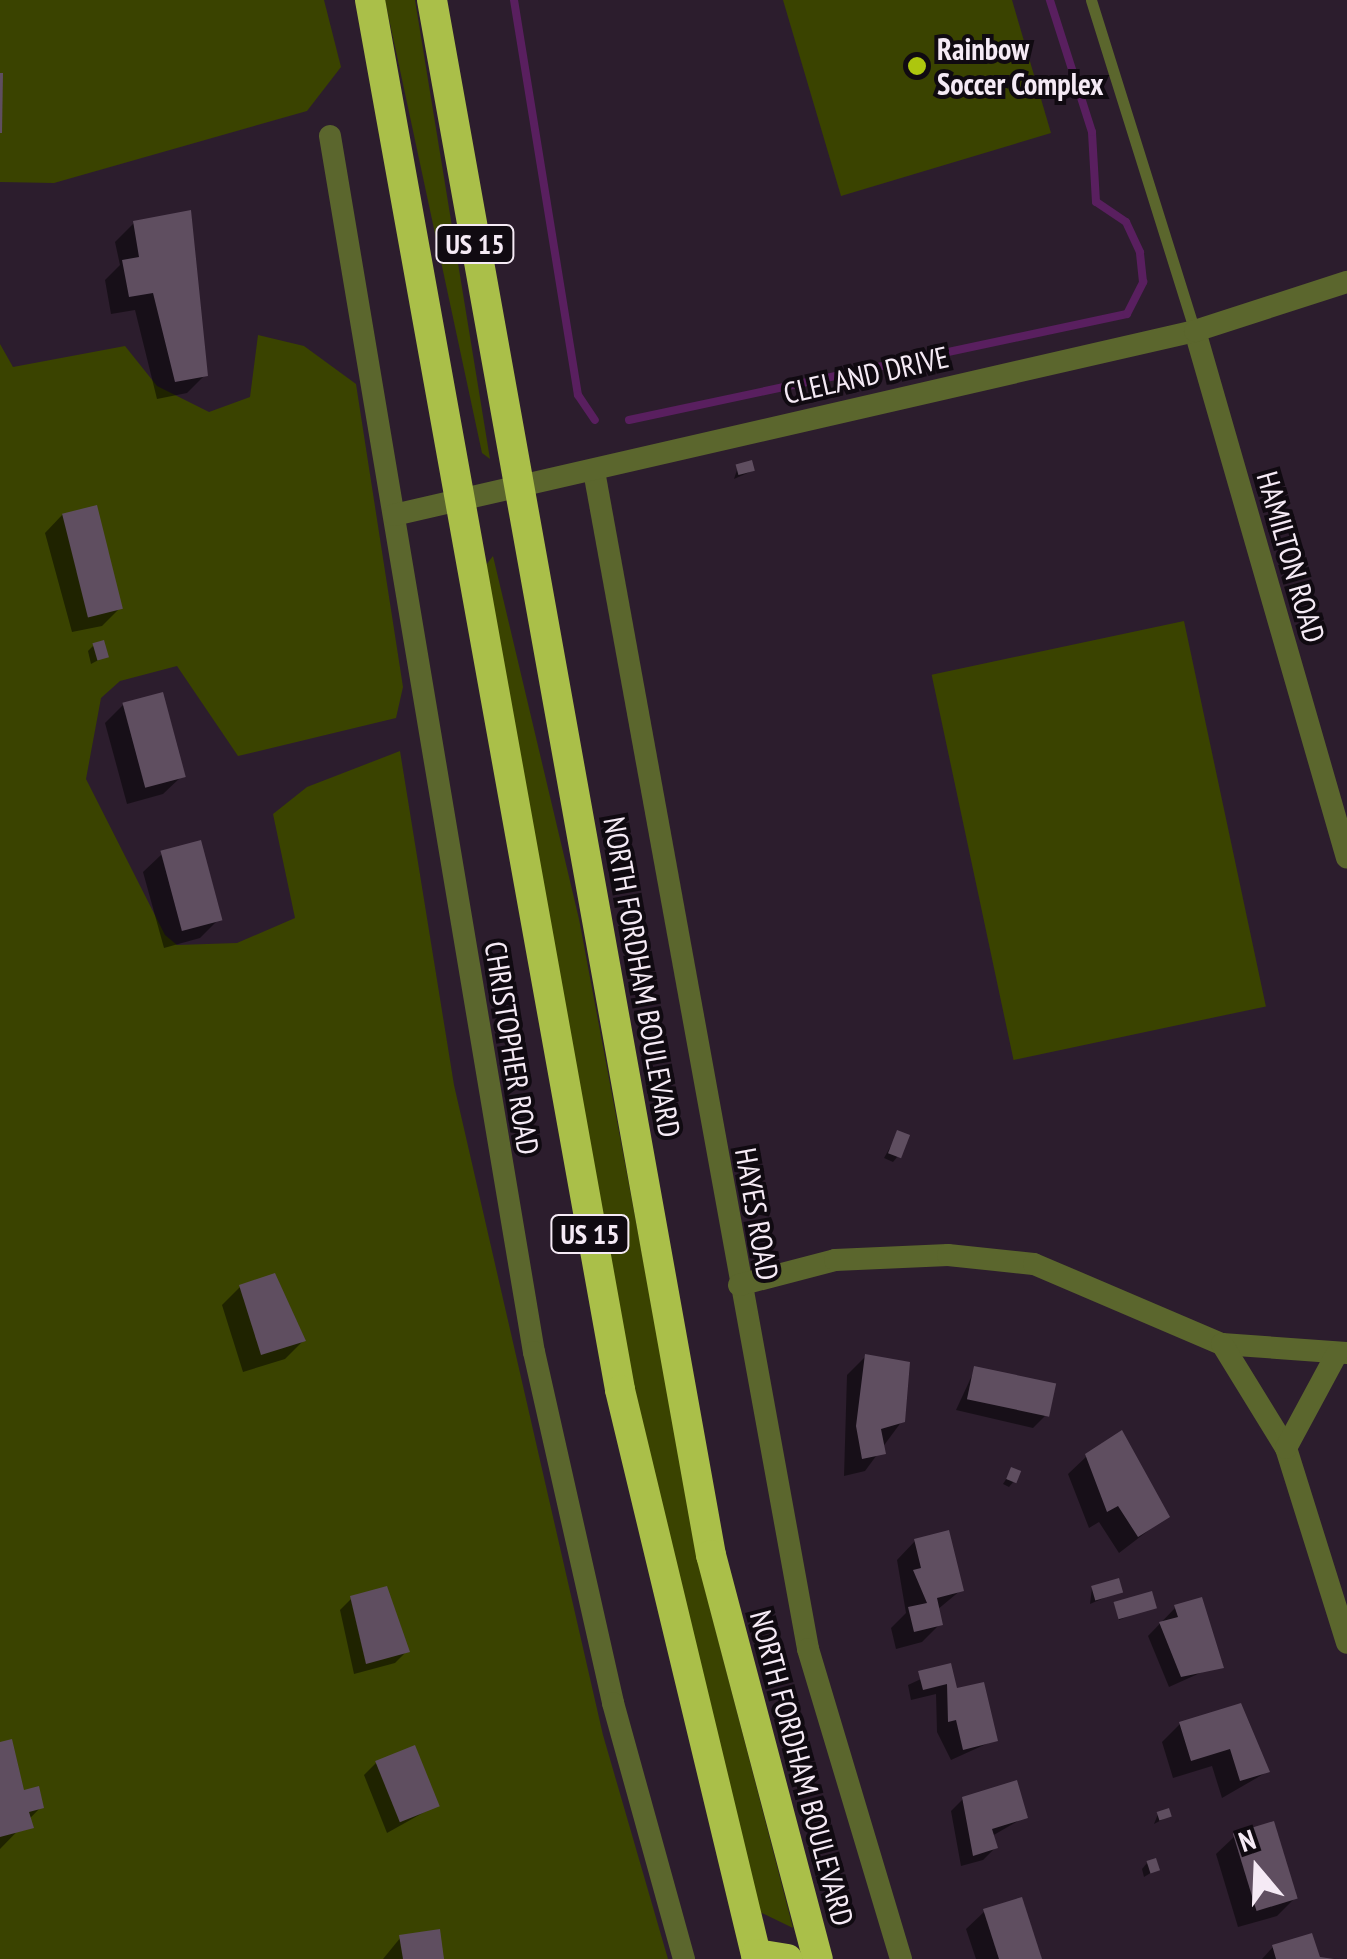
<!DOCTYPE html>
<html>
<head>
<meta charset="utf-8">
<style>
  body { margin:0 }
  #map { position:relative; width:1347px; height:1959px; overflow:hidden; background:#2c1d2d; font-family:"PT Sans Narrow",sans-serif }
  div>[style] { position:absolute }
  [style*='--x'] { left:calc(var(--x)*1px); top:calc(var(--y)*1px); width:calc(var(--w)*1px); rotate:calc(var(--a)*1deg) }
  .green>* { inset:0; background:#3a4300; transform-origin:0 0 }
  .shadow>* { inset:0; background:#0007 }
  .stream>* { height:8px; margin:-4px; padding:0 4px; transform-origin:4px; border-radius:4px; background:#591f5f }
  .building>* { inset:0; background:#5f4e60; transform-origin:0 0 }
  .lane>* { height:11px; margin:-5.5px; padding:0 5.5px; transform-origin:5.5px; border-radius:5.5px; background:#5b662d }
  .street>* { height:22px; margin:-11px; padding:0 11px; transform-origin:11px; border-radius:11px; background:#5b662d }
  .highway>* { height:30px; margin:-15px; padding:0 15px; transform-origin:15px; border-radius:15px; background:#aabf49 }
  .dots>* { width:28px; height:28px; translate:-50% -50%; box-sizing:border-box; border:5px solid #100a11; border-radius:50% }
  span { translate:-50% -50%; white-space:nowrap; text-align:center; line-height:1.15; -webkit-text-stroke:8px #100a11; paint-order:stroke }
  .shield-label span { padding:2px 8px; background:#100a11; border:2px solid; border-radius:8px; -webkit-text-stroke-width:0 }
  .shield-label { font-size:28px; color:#f5eaf5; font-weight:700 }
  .poi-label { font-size:30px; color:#f5eaf5; font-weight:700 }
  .left { translate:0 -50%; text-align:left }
  .street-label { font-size:30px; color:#f5eaf5 }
  .north { position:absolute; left:1207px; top:1819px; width:100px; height:100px; -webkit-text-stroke:8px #100a11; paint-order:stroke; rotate:341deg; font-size:28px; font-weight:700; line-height:40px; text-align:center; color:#f5eaf5 }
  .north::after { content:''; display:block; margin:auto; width:35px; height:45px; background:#f5eaf5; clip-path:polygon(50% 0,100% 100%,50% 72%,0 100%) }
</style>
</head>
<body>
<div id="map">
  <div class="green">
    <i style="clip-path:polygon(0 0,324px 0,341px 67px,307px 111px,54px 183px,0 182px)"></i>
    <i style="clip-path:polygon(385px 0,415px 0,490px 459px,482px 453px)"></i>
    <i style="clip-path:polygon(783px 0,1012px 0,1051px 133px,841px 196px)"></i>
    <i style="clip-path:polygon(258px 335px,304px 346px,356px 384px,403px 687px,396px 718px,238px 756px,177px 666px,120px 681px,101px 698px,86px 779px,165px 935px,177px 945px,237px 943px,295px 918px,273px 814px,307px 787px,400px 751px,454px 1085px,603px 1735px,668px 1959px,0 1959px,0 344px,13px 367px,125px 346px,157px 386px,209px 412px,250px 397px)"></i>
    <i style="clip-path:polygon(493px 556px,579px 919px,705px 1589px,793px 1928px,758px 1911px,636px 1399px,486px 565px)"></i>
    <i style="left:1184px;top:621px;width:394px;height:258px;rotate:78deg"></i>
  </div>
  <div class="shadow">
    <i style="clip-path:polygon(134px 223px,205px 375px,187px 393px,157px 399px,135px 310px,111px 314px,105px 280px,120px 265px,115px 242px)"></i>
    <i style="clip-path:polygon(738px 467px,752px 471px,734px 479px)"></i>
    <i style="clip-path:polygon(63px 514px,120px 608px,102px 626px,72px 632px,45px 533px)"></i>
    <i style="clip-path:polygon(93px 646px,106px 656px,91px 664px,88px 651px)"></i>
    <i style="clip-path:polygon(123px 705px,182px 776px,163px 794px,127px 804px,105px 723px)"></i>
    <i style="clip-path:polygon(162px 854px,219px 919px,200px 938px,164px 948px,143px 872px)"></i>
    <i style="clip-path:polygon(898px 1133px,898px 1156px,893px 1162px,884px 1158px)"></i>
    <i style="clip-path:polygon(240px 1287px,303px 1341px,285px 1359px,243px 1372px,222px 1305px)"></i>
    <i style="clip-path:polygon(865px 1357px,902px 1421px,865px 1471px,844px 1476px,847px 1375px)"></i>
    <i style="clip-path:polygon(975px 1369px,1045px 1416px,1033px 1428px,956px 1410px)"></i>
    <i style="clip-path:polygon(1087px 1456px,1166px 1517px,1119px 1553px,1099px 1522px,1089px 1528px,1068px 1474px)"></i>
    <i style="clip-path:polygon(1012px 1470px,1014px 1481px,1009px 1487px,1003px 1484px)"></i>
    <i style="clip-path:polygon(915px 1541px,961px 1590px,937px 1610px,940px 1624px,922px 1642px,896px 1649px,891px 1628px,906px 1613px,897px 1560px)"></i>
    <i style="clip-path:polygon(1092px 1588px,1120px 1591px,1090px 1604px)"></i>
    <i style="clip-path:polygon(352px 1598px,407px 1651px,395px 1663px,354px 1674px,340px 1610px)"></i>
    <i style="clip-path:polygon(1115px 1605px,1154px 1606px,1119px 1620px)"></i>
    <i style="clip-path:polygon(1176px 1607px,1220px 1664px,1169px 1687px,1148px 1636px)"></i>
    <i style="clip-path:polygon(949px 1666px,955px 1691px,995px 1740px,951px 1760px,937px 1732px,936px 1694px,911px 1700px,908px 1685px)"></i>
    <i style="clip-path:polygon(1239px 1706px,1267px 1772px,1222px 1798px,1212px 1766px,1173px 1778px,1162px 1742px,1180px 1724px)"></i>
    <i style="clip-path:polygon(0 1745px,23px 1793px,41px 1807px,0 1849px)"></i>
    <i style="clip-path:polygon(376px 1763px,437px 1805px,387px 1833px,364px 1775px)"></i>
    <i style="clip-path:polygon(963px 1799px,1025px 1817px,992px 1836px,995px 1848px,983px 1860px,961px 1866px,951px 1811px)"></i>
    <i style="clip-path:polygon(1158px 1814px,1169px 1816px,1154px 1824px)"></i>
    <i style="clip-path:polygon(1235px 1836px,1295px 1898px,1277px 1916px,1238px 1927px,1216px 1854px)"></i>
    <i style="clip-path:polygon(1147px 1863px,1157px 1869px,1144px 1877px,1142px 1869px)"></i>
    <i style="clip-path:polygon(985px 1911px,1039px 1959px,976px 1959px,966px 1929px)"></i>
    <i style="clip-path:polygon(401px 1937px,440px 1959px,383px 1959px)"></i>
    <i style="clip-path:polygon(1273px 1947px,1318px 1959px,1262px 1959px)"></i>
  </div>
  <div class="stream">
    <i style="--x:514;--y:0;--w:400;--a:80.8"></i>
    <i style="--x:578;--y:395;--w:30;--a:56"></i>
    <i style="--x:629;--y:420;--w:509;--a:-12.02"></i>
    <i style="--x:1127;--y:314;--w:36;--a:-63"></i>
    <i style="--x:1143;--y:282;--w:30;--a:-96"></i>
    <i style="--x:1140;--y:252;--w:33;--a:-115"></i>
    <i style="--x:1126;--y:222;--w:36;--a:-146"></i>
    <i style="--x:1096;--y:202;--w:70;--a:-93.3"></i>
    <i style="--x:1092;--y:132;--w:139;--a:-107.7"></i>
  </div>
  <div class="building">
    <i style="clip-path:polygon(0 73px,3px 73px,2px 133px,0 133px)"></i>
    <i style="clip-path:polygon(191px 210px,208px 376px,175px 382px,153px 293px,129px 297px,122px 260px,139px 257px,133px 221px)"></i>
    <i style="left:752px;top:460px;width:11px;height:17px;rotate:75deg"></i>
    <i style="left:97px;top:505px;width:107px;height:36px;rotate:76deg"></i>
    <i style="left:104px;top:640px;width:18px;height:12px;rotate:74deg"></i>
    <i style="left:163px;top:692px;width:88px;height:42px;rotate:75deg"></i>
    <i style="left:201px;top:840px;width:83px;height:42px;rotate:75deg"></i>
    <i style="left:897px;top:1130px;width:14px;height:25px;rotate:21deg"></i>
    <i style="clip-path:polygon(275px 1273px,306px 1341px,261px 1355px,239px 1285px)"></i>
    <i style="clip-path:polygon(865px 1354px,910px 1362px,905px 1422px,881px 1429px,886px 1454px,862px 1459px,856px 1426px)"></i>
    <i style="left:974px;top:1366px;width:84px;height:34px;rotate:12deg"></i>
    <i style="clip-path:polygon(1122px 1430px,1170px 1517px,1138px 1537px,1118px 1506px,1107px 1512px,1085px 1454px)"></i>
    <i style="left:1011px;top:1467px;width:11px;height:13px;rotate:22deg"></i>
    <i style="clip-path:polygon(949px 1530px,964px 1591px,937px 1598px,943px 1625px,914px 1632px,908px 1607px,927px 1603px,913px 1570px,921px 1568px,914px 1539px)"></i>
    <i style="left:1119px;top:1578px;width:15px;height:29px;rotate:74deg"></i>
    <i style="clip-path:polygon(387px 1586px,410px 1652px,366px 1664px,350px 1596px)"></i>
    <i style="left:1152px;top:1591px;width:18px;height:40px;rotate:74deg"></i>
    <i style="clip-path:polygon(1202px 1597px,1224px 1668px,1181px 1677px,1159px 1622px,1178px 1617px,1174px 1605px)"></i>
    <i style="clip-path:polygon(951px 1663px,957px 1688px,984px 1682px,998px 1741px,963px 1750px,956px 1720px,948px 1722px,947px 1684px,923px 1690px,918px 1671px)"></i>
    <i style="clip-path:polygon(1241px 1703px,1270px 1772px,1240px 1781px,1230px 1749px,1191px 1761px,1179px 1722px)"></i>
    <i style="clip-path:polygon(12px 1739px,24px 1790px,39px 1786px,44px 1808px,29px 1812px,34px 1828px,0 1837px,0 1742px)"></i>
    <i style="left:415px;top:1745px;width:66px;height:43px;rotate:68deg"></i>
    <i style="clip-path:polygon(1017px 1780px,1028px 1818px,992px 1829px,998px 1848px,973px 1856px,962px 1797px)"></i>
    <i style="left:1169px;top:1808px;width:9px;height:13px;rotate:72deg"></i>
    <i style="left:1274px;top:1821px;width:81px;height:43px;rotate:73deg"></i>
    <i style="left:1156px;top:1858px;width:13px;height:10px;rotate:72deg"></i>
    <i style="clip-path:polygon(1022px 1897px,1042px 1959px,999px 1959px,983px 1909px)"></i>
    <i style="clip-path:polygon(440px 1929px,444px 1959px,403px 1959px,399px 1935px)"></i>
    <i style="clip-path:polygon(1312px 1933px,1320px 1957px,1334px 1959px,1276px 1959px,1272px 1945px)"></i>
  </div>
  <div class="lane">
    <i style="--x:1091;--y:0;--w:347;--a:72.6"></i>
  </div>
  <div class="street">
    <i style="--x:330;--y:136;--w:1233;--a:80.48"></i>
    <i style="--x:534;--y:1352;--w:360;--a:77.3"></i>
    <i style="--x:613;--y:1703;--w:266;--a:74.5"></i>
    <i style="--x:1195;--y:331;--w:548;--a:73.91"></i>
    <i style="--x:594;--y:471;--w:1197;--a:79.7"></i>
    <i style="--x:808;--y:1649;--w:324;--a:73.3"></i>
    <i style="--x:394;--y:515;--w:822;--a:-12.94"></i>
    <i style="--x:1195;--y:331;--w:160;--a:-17.9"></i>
    <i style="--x:739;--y:1285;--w:99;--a:-14.6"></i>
    <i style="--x:835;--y:1260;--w:113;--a:-2.5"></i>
    <i style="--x:948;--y:1255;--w:86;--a:6"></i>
    <i style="--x:1034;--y:1264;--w:204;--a:23.1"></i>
    <i style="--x:1222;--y:1344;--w:125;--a:4.1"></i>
    <i style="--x:1222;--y:1344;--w:122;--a:58.4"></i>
    <i style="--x:1286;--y:1448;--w:204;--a:72.6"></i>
    <i style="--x:1286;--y:1448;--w:106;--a:-61.7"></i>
  </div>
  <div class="highway">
    <i style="--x:370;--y:0;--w:1412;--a:79.8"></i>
    <i style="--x:620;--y:1390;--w:585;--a:76.46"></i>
    <i style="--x:432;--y:0;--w:1580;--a:79.83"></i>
    <i style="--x:711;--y:1555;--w:418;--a:75.2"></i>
    <i style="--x:756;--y:1954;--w:32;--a:9"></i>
  </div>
  <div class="dots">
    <i style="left:917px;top:66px;background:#adc60e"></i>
  </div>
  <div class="shield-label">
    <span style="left:475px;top:244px">US 15</span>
    <span style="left:590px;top:1234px">US 15</span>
  </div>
  <div class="poi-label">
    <span class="left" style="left:937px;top:66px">Rainbow<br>Soccer Complex</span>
  </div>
  <div class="street-label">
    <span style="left:866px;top:375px;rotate:-13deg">CLELAND DRIVE</span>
    <span style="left:1291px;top:557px;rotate:74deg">HAMILTON ROAD</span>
    <span style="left:642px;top:977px;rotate:80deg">NORTH FORDHAM BOULEVARD</span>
    <span style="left:512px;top:1048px;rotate:81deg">CHRISTOPHER ROAD</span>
    <span style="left:757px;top:1214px;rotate:80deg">HAYES ROAD</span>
    <span style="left:802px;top:1768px;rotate:75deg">NORTH FORDHAM BOULEVARD</span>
  </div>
  <div class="north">N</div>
</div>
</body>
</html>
